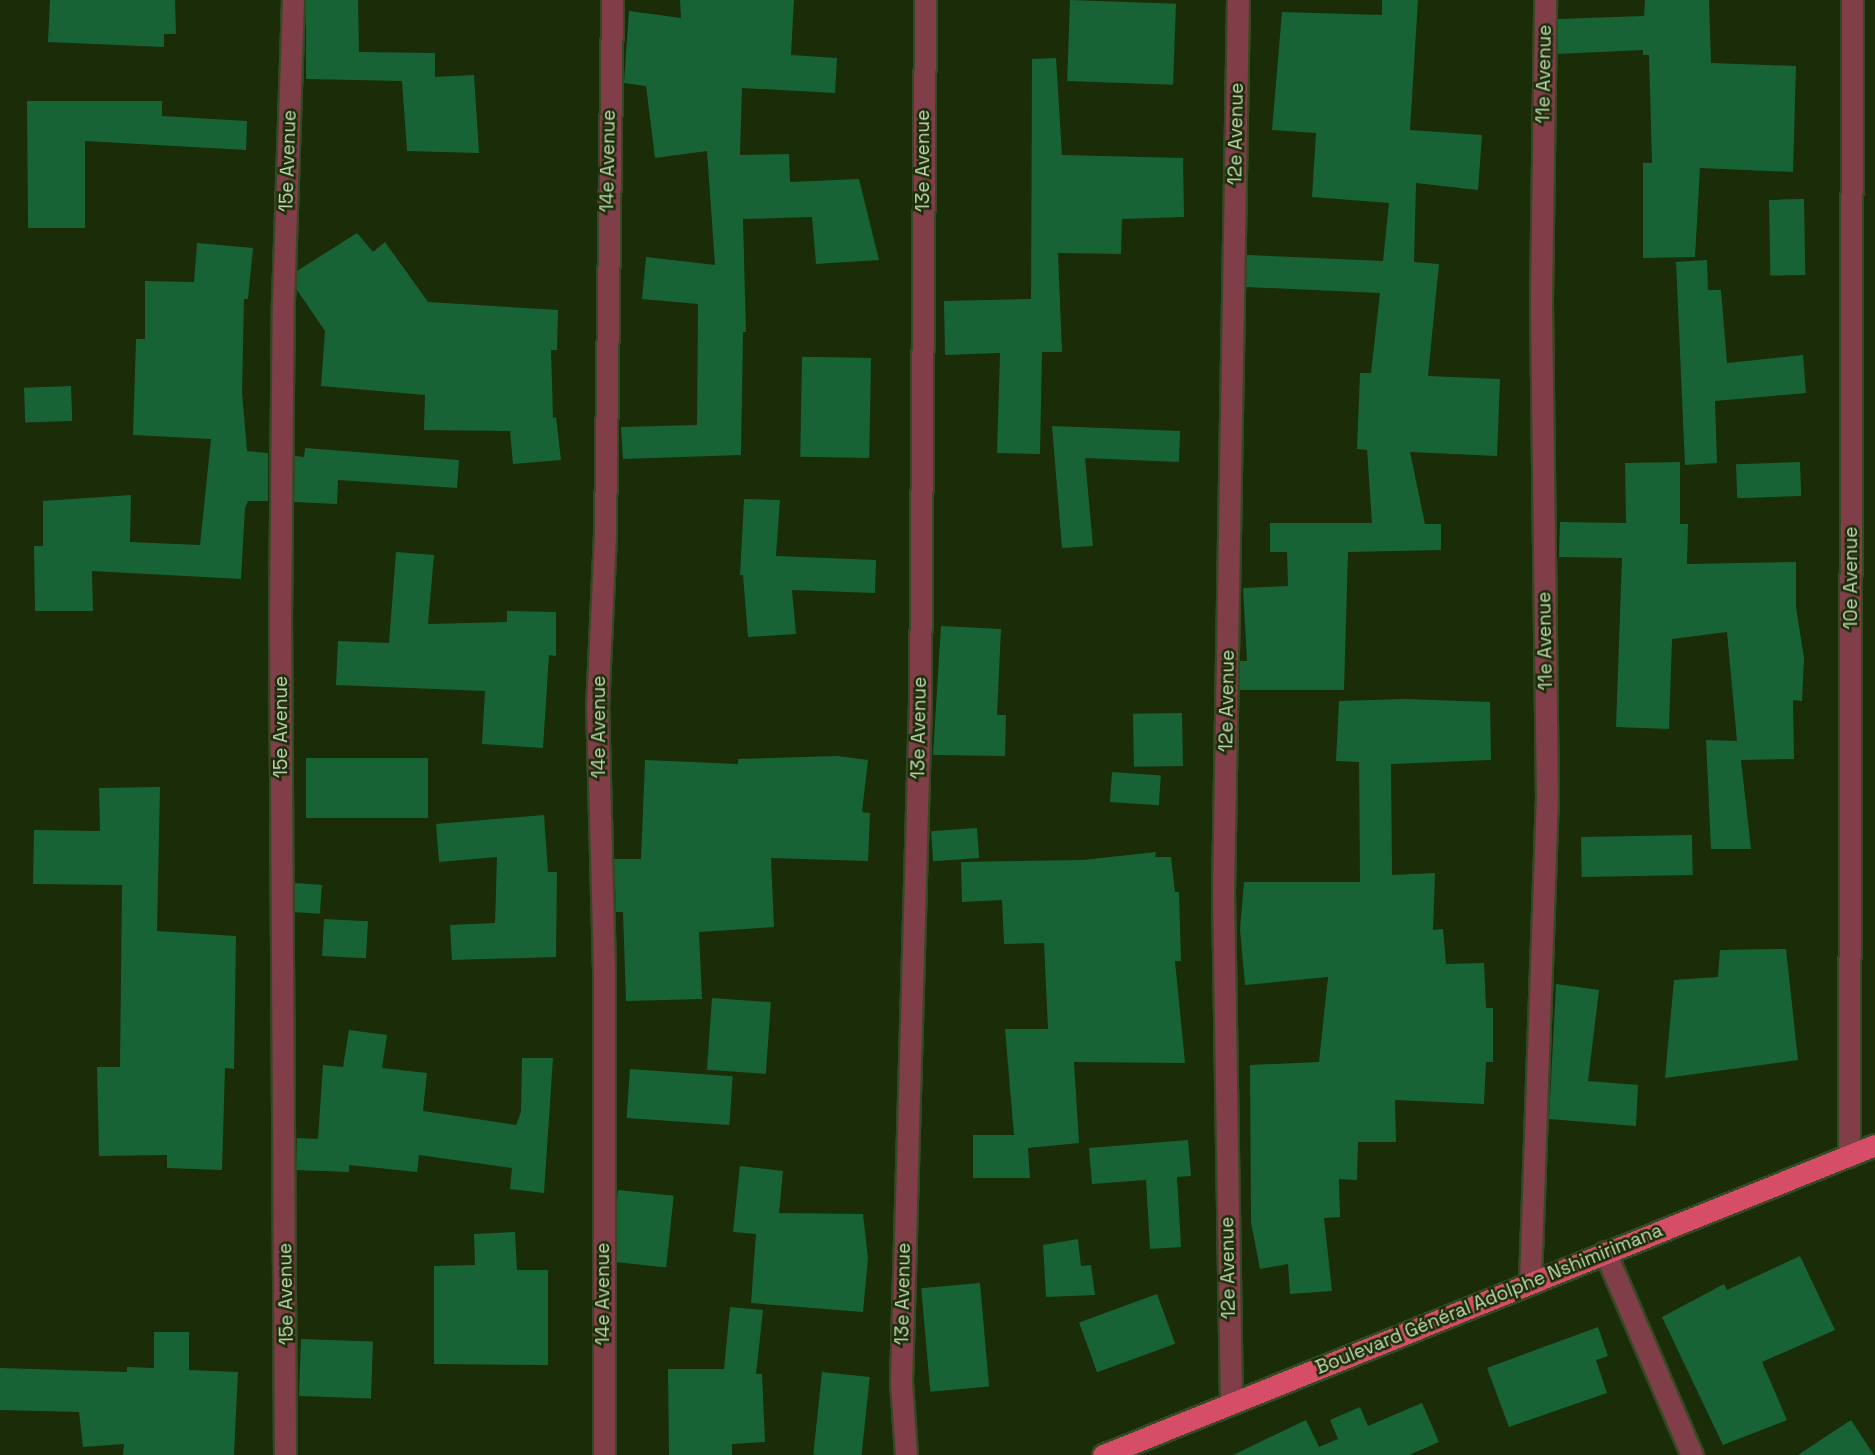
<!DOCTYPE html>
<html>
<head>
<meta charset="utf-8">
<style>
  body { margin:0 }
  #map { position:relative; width:1875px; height:1455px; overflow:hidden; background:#1a2c08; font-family:"Space Grotesk",sans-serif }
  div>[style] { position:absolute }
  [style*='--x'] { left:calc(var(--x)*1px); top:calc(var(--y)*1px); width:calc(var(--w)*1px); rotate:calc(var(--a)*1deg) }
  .building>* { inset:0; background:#186335; transform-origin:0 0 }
  .roads { filter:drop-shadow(2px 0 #364824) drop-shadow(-2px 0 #364824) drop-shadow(0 2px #364824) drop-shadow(0 -2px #364824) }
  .minor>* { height:21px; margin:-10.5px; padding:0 10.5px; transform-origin:10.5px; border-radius:10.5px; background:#803e48 }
  .major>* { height:21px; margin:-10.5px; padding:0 10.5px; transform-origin:10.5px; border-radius:10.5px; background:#d64d68 }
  span { translate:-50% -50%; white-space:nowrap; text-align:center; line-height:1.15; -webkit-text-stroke:5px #1a2c08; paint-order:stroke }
  .street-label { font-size:19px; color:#c6dab7 }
</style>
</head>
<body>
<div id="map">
  <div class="building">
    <i style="clip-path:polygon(50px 0,175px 0,176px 34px,164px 34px,164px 47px,48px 42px)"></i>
    <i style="clip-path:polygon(306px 0,358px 0,359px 52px,435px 53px,435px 77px,474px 75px,479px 153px,407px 151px,402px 81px,306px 79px)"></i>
    <i style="clip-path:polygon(680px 0,794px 0,791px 55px,837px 58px,835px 93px,742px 88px,740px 155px,789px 154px,790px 182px,859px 179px,879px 260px,816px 264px,812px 217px,743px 219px,746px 332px,743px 332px,741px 455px,623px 459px,621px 427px,697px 425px,698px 304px,642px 299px,646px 257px,715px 265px,707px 151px,655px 158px,646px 86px,624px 83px,629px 11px,681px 18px)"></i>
    <i style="left:1070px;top:0;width:106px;height:81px;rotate:2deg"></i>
    <i style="clip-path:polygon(1382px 0,1418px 0,1410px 130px,1482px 135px,1478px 190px,1416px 183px,1414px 262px,1439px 264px,1428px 376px,1500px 379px,1497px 456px,1410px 452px,1425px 524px,1441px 524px,1441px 550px,1348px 552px,1344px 690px,1240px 690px,1240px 661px,1247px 661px,1243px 588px,1288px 586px,1287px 552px,1270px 552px,1270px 523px,1372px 523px,1367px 450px,1357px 449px,1360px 373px,1371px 373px,1380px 293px,1246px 287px,1247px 255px,1383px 261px,1389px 203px,1312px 197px,1316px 133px,1272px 130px,1282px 12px,1382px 15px)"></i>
    <i style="clip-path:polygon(1645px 0,1709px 0,1711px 63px,1796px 66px,1793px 172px,1700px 168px,1695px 257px,1643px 258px,1643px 163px,1652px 163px,1649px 55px,1643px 55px,1643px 50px,1557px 54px,1558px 19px,1644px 16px)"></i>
    <i style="clip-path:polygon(1056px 58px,1062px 155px,1183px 158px,1184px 217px,1122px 219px,1121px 254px,1058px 253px,1062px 352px,1042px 352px,1040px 454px,997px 453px,1000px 353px,945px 355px,944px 301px,1031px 299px,1032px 59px)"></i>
    <i style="clip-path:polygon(27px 101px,162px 101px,162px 116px,247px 121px,246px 150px,85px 141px,85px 228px,28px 228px)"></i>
    <i style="left:1804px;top:199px;width:76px;height:35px;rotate:89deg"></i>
    <i style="clip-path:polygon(357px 233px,373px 252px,385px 242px,428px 302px,558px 310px,557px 350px,551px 350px,553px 418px,556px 417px,561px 460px,513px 464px,510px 431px,424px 430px,425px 395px,321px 386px,325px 331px,297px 290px,297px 271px)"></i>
    <i style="clip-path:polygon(197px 243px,253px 248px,248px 299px,244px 299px,242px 392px,247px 451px,268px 453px,268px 501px,248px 501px,245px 508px,241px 579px,92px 571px,93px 611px,35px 611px,34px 546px,43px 546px,43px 501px,131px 495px,130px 542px,200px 545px,211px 439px,133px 435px,136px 339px,145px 339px,145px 281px,194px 282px)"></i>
    <i style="clip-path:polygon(1707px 260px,1708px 290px,1721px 290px,1727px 363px,1803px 355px,1806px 393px,1715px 401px,1717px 463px,1685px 465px,1676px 262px)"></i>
    <i style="left:871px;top:358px;width:100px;height:69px;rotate:91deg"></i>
    <i style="left:71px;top:386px;width:35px;height:47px;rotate:88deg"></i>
    <i style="clip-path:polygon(1052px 426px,1180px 431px,1179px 462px,1085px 458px,1093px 546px,1062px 548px)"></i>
    <i style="clip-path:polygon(305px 448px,459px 460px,457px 488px,338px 480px,337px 504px,294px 502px,295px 456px,304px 457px)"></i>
    <i style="clip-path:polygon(1680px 462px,1680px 524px,1688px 524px,1687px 564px,1796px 562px,1796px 607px,1804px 658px,1802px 701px,1793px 700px,1794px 759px,1741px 760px,1751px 849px,1711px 849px,1706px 740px,1737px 741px,1727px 632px,1672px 639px,1669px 729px,1616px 727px,1622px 558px,1559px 557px,1560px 522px,1626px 523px,1625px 463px)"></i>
    <i style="left:1800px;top:462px;width:34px;height:64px;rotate:88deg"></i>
    <i style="clip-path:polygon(744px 499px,780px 500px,776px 556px,876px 560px,875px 593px,792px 590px,796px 634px,748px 637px,743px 575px,740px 575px)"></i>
    <i style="clip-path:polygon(396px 552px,434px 555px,428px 624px,507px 622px,507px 611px,556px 612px,556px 656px,549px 655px,543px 748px,482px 744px,485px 691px,336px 685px,338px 641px,389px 643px)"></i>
    <i style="clip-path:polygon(941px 626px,1001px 629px,997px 715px,1006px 715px,1005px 756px,933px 755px)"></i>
    <i style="clip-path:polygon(1404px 699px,1490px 702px,1491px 760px,1391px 764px,1392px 875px,1435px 873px,1433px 930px,1443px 929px,1446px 964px,1484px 963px,1486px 1008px,1493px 1008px,1493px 1062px,1486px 1062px,1484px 1104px,1395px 1100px,1396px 1142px,1358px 1142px,1357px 1180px,1339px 1179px,1340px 1217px,1324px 1218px,1332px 1291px,1290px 1294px,1288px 1264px,1260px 1269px,1251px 1222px,1250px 1065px,1319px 1062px,1328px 977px,1245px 985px,1240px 929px,1244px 882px,1360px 882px,1359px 762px,1336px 761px,1339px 701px)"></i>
    <i style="left:1182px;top:713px;width:53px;height:49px;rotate:89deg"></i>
    <i style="clip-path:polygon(837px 756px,868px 760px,862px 812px,870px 813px,868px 861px,771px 858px,774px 927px,699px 932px,702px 999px,626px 1001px,623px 912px,616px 912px,614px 859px,641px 859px,645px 760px,738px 764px,738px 759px)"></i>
    <i style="left:306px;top:758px;width:122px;height:60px"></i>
    <i style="left:1112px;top:772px;width:49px;height:30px;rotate:4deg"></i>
    <i style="clip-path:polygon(160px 787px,157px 931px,236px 936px,234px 1069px,225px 1068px,222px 1170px,167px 1168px,167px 1155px,99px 1156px,97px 1067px,120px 1067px,122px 885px,33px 884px,34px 830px,100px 831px,99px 788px)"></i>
    <i style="clip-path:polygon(544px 815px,548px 872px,557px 872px,556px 957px,452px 960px,450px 925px,495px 923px,497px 857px,439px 862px,436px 824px)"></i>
    <i style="left:977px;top:828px;width:30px;height:46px;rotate:86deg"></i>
    <i style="left:1692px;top:835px;width:40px;height:111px;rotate:89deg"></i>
    <i style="clip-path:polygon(1156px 852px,1155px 857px,1171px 857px,1175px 892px,1179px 892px,1181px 961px,1175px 961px,1185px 1063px,1074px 1062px,1079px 1143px,1028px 1148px,1030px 1178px,973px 1178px,973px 1135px,1014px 1135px,1005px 1029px,1048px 1029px,1044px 943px,1004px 944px,1002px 900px,962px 902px,961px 862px,1083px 860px)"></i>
    <i style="left:295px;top:883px;width:27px;height:29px;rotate:4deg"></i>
    <i style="left:324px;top:919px;width:44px;height:37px;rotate:3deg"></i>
    <i style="clip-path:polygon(1786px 949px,1798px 1060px,1665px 1078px,1674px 980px,1718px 977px,1720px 950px)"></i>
    <i style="clip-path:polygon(1556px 984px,1599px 990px,1588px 1081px,1638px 1085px,1636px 1126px,1549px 1119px)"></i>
    <i style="left:712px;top:998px;width:59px;height:72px;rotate:4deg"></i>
    <i style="clip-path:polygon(349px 1030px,387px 1035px,382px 1068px,427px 1073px,423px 1111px,516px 1125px,521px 1112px,522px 1058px,553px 1058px,544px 1193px,510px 1189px,512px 1168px,419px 1155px,417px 1172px,349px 1165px,349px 1172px,296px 1170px,297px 1138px,318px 1139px,323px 1065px,343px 1067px)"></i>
    <i style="left:630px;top:1069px;width:103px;height:49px;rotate:4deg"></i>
    <i style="clip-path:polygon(1188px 1140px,1191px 1176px,1177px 1177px,1181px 1247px,1150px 1249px,1146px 1180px,1092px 1184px,1089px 1148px)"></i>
    <i style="clip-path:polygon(740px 1166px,783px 1171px,779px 1213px,863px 1214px,868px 1258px,863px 1312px,751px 1303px,756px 1234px,733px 1232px)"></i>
    <i style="left:618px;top:1190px;width:56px;height:72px;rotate:6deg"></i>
    <i style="clip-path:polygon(515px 1232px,517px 1270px,548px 1270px,548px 1365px,434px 1364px,434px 1266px,475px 1265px,474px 1234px)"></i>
    <i style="clip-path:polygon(1078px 1239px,1081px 1266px,1091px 1265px,1095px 1295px,1046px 1297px,1043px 1245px)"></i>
    <i style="clip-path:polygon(1800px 1256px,1835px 1330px,1762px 1362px,1787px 1420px,1723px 1445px,1662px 1317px,1724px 1284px,1727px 1290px)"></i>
    <i style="left:980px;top:1283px;width:104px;height:59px;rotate:85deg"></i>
    <i style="left:1157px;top:1294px;width:53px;height:83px;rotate:70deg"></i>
    <i style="clip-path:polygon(730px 1307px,763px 1310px,756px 1374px,762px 1374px,765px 1442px,732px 1444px,732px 1455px,669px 1455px,668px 1369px,724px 1369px)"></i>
    <i style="clip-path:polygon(1598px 1327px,1608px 1356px,1596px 1360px,1607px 1393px,1509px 1427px,1487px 1368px)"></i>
    <i style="clip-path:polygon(154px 1332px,189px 1332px,189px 1370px,238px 1372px,234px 1455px,123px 1455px,124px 1444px,83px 1447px,79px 1412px,0 1410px,0 1368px,127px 1372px,127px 1367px,154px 1368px)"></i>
    <i style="left:301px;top:1339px;width:72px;height:57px;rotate:2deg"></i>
    <i style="left:822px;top:1372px;width:48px;height:83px;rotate:6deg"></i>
    <i style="clip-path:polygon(1422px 1403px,1439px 1442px,1409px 1455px,1233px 1455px,1306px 1420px,1319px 1447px,1338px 1439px,1330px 1420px,1360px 1407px,1368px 1426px)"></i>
    <i style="clip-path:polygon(1851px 1420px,1874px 1455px,1798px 1455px)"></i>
  </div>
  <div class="roads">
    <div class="minor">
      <i style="--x:1849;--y:1156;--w:1156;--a:-89.85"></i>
      <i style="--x:1605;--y:1252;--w:221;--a:66.8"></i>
      <i style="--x:1530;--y:1282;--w:482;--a:-88"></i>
      <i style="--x:1547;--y:800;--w:500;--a:-90.69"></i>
      <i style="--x:1541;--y:300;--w:300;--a:-89.2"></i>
      <i style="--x:1231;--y:1401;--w:507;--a:-90.9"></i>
      <i style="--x:1223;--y:894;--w:894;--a:-89.04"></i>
      <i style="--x:285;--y:1455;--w:831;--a:-90.34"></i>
      <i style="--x:280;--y:624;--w:323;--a:-89.5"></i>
      <i style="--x:283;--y:301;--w:301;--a:-88.1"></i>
      <i style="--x:604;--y:1455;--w:486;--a:-90"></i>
      <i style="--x:604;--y:969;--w:259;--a:-91.5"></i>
      <i style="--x:597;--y:710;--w:179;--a:-87.4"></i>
      <i style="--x:605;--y:531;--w:531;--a:-89.24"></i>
      <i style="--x:906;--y:1455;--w:73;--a:-93.9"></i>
      <i style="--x:901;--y:1382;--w:680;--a:-88.4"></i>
      <i style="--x:920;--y:702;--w:702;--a:-89.59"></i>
    </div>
    <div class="major">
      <i style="--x:1103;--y:1455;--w:832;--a:-21.88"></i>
    </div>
  </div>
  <div class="street-label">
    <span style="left:1544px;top:74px;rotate:-89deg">11e Avenue</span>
    <span style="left:1236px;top:134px;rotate:-89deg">12e Avenue</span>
    <span style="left:288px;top:161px;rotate:-88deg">15e Avenue</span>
    <span style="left:608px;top:161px;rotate:-89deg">14e Avenue</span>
    <span style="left:923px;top:161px;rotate:-90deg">13e Avenue</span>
    <span style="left:1851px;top:578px;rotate:-90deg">10e Avenue</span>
    <span style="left:1545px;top:641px;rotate:-91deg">11e Avenue</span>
    <span style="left:1227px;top:701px;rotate:-89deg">12e Avenue</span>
    <span style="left:281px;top:727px;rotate:-90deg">15e Avenue</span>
    <span style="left:599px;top:727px;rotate:-90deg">14e Avenue</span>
    <span style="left:919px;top:728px;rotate:-89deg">13e Avenue</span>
    <span style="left:1228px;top:1268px;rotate:-91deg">12e Avenue</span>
    <span style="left:286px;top:1294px;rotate:-91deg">15e Avenue</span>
    <span style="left:603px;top:1294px;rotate:-90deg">14e Avenue</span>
    <span style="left:903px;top:1294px;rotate:-89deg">13e Avenue</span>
    <span style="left:1489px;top:1299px;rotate:-22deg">Boulevard Général Adolphe Nshimirimana</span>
  </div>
</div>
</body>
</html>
